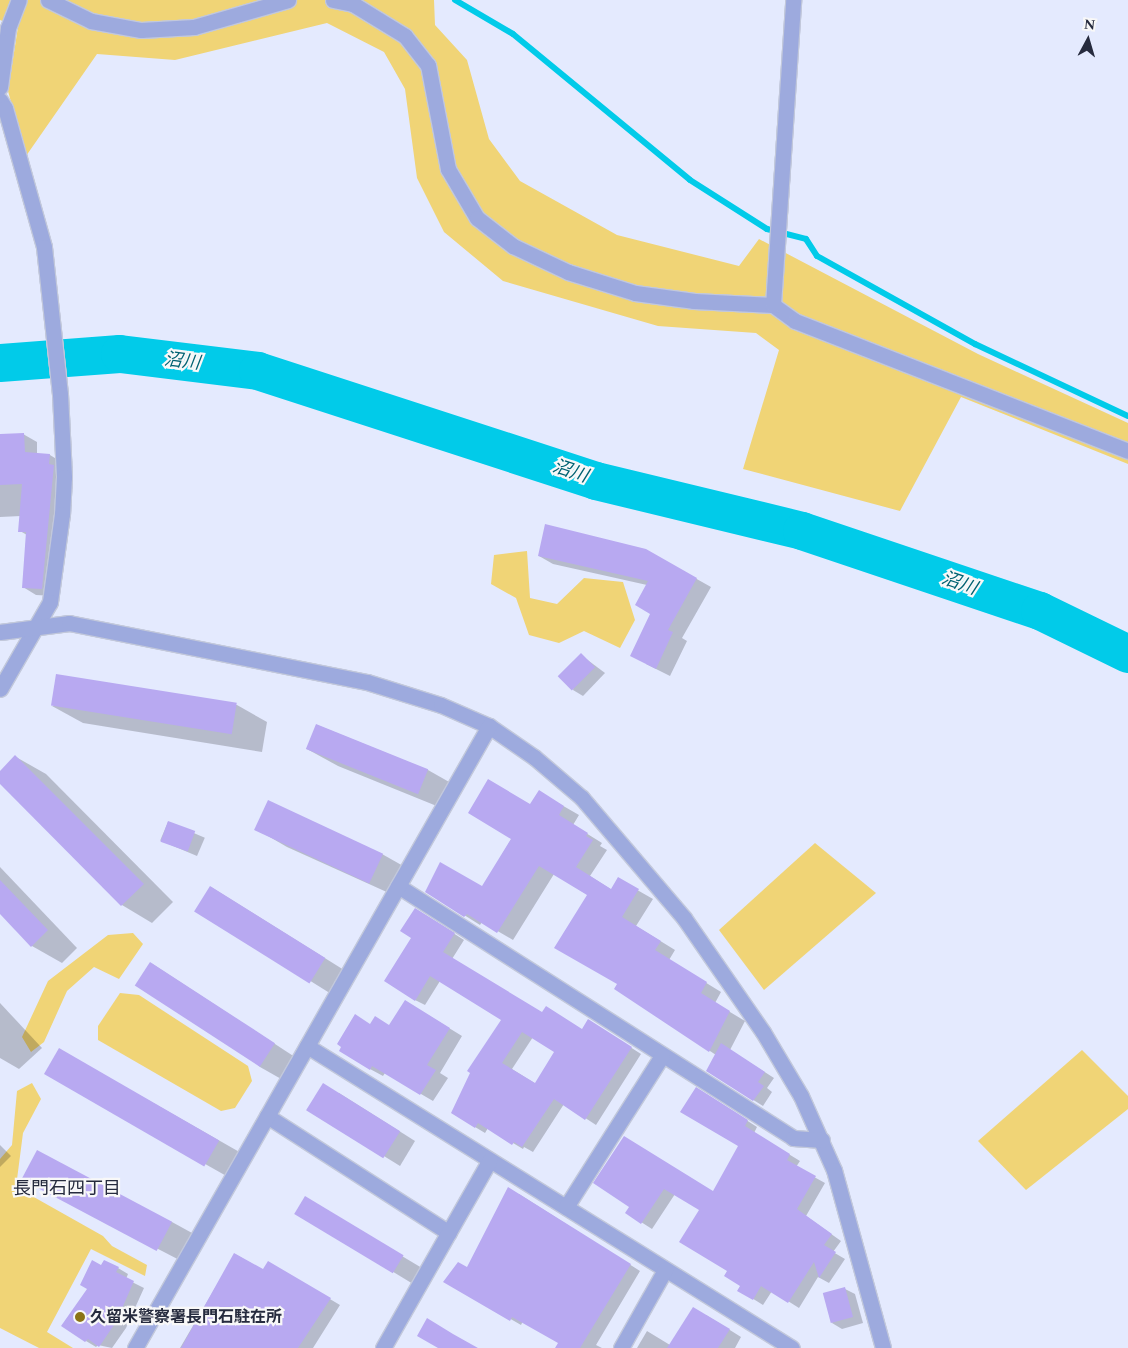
<!DOCTYPE html>
<html>
<head>
<meta charset="utf-8">
<style>
  body { margin:0 }
  #map { position:relative; width:1128px; height:1348px; overflow:hidden; background:#e4eafe; font-family:Spectral,"Noto Sans JP",serif }
  div>[style] { position:absolute }
  [style*='--x'] { left:calc(var(--x)*1px); top:calc(var(--y)*1px); width:calc(var(--w)*1px); rotate:calc(var(--a)*1deg) }
  .green>* { inset:0; background:#f0d476 }
  .shadow>* { inset:0; background:#0003; transform-origin:0 0 }
  .stream>* { height:6px; margin:-3px; padding:0 3px; transform-origin:3px; border-radius:3px; background:#01cbe9 }
  .river>* { height:38px; margin:-19px; padding:0 19px; transform-origin:19px; border-radius:19px; background:#01cbe9 }
  .building>* { inset:0; background:#b8a9f1; transform-origin:0 0 }
  .roads { filter:drop-shadow(1px 0 #c2c8db) drop-shadow(-1px 0 #c2c8db) drop-shadow(0 1px #c2c8db) drop-shadow(0 -1px #c2c8db) }
  .minor>* { height:15px; margin:-7.5px; padding:0 7.5px; transform-origin:7.5px; border-radius:7.5px; background:#9daade }
  .dots>* { width:14px; height:14px; translate:-50% -50%; box-sizing:border-box; border:2px solid #f8f8f8; border-radius:50% }
  span { translate:-50% -50%; white-space:nowrap; text-align:center; line-height:1.15; -webkit-text-stroke:4.5px #f8f8f8; paint-order:stroke }
  .poi-label { font-size:16px; color:#262b3e; font-weight:700 }
  .left { translate:0 -50%; text-align:left }
  .water-label { font-size:18px; color:#016272; font-style:italic }
  .neighbourhood-label { font-size:18px; color:#262b3e }
  .north { position:absolute; left:1063px; top:15px; width:50px; height:50px; -webkit-text-stroke:4px #f8f8f8; paint-order:stroke; rotate:6deg; font-size:14px; font-weight:700; line-height:20px; text-align:center; color:#262b3e }
  .north::after { content:''; display:block; margin:auto; width:18px; height:22px; background:#262b3e; clip-path:polygon(50% 0,100% 100%,50% 72%,0 100%) }
</style>
</head>
<body>
<div id="map">
  <div class="green">
    <i style="clip-path:polygon(0 0,434px 0,435px 25px,467px 60px,489px 139px,520px 181px,617px 235px,739px 266px,759px 239px,978px 354px,1128px 423px,1128px 464px,961px 397px,900px 511px,743px 469px,779px 350px,756px 333px,658px 326px,503px 281px,444px 232px,417px 178px,405px 89px,384px 52px,327px 23px,175px 60px,97px 54px,26px 156px,8px 91px,18px 27px,0 20px)"></i>
    <i style="clip-path:polygon(527px 551px,530px 598px,557px 604px,584px 578px,623px 582px,635px 620px,620px 648px,584px 631px,559px 643px,529px 635px,516px 598px,491px 584px,494px 555px)"></i>
    <i style="clip-path:polygon(815px 843px,876px 893px,764px 990px,719px 930px)"></i>
    <i style="clip-path:polygon(133px 933px,143px 944px,119px 979px,94px 967px,67px 991px,44px 1042px,31px 1052px,22px 1037px,48px 981px,108px 935px)"></i>
    <i style="clip-path:polygon(120px 993px,139px 995px,248px 1066px,252px 1081px,235px 1108px,221px 1111px,98px 1040px,98px 1026px)"></i>
    <i style="clip-path:polygon(1082px 1050px,1128px 1096px,1128px 1109px,1026px 1190px,978px 1141px)"></i>
    <i style="clip-path:polygon(32px 1083px,41px 1099px,23px 1133px,16px 1187px,103px 1236px,112px 1246px,147px 1265px,145px 1276px,91px 1249px,47px 1332px,73px 1348px,39px 1348px,0 1328px,0 1159px,12px 1145px,17px 1091px)"></i>
  </div>
  <div class="shadow">
    <i style="clip-path:polygon(23px 434px,37px 442px,37px 454px,50px 455px,63px 463px,55px 596px,36px 595px,23px 587px,27px 535px,20px 531px,21px 516px,0 517px,0 436px)"></i>
    <i style="clip-path:polygon(645px 550px,711px 587px,682px 638px,687px 641px,670px 676px,646px 664px,652px 613px,647px 585px,553px 564px,539px 556px)"></i>
    <i style="clip-path:polygon(581px 655px,605px 673px,583px 696px,573px 690px)"></i>
    <i style="clip-path:polygon(237px 705px,267px 722px,262px 752px,83px 723px,52px 706px)"></i>
    <i style="clip-path:polygon(317px 725px,428px 770px,458px 787px,449px 811px,338px 766px,307px 749px)"></i>
    <i style="clip-path:polygon(16px 757px,46px 774px,173px 902px,152px 923px,122px 905px,0 782px,0 772px)"></i>
    <i style="clip-path:polygon(539px 792px,579px 815px,573px 825px,602px 843px,600px 846px,607px 850px,590px 876px,612px 890px,618px 879px,653px 899px,636px 926px,675px 950px,669px 960px,721px 992px,715px 1003px,745px 1021px,730px 1050px,774px 1078px,767px 1088px,772px 1092px,763px 1106px,707px 1071px,716px 1055px,616px 989px,619px 984px,588px 895px,554px 874px,513px 940px,482px 922px,480px 925px,426px 891px,483px 887px)"></i>
    <i style="left:168px;top:822px;width:40px;height:20px;rotate:23deg"></i>
    <i style="clip-path:polygon(256px 829px,382px 854px,412px 871px,400px 898px,287px 847px)"></i>
    <i style="clip-path:polygon(0 867px,77px 948px,62px 963px,32px 946px,0 912px)"></i>
    <i style="left:211px;top:887px;width:170px;height:27px;rotate:32deg"></i>
    <i style="clip-path:polygon(evenodd,425px 915px,464px 940px,452px 959px,542px 1013px,583px 1030px,599px 1027px,641px 1054px,596px 1125px,564px 1104px,533px 1152px,524px 1147px,523px 1149px,488px 1128px,485px 1133px,452px 1113px,503px 1020px,440px 981px,425px 1005px,415px 1000px,425px 915px,533px 1037px,556px 1052px,536px 1084px,512px 1069px,533px 1037px)"></i>
    <i style="clip-path:polygon(151px 963px,304px 1063px,290px 1084px,260px 1067px)"></i>
    <i style="clip-path:polygon(0 1003px,42px 1048px,19px 1069px,0 1058px)"></i>
    <i style="clip-path:polygon(418px 1009px,462px 1036px,440px 1073px,448px 1078px,433px 1101px,385px 1073px,383px 1076px,370px 1069px,371px 1025px,390px 1026px)"></i>
    <i style="clip-path:polygon(60px 1050px,250px 1158px,237px 1182px,76px 1091px)"></i>
    <i style="clip-path:polygon(339px 1093px,415px 1141px,400px 1166px,308px 1109px)"></i>
    <i style="clip-path:polygon(706px 1094px,757px 1127px,754px 1133px,800px 1161px,796px 1167px,825px 1183px,806px 1216px,841px 1241px,833px 1252px,845px 1259px,829px 1283px,818px 1277px,799px 1308px,772px 1291px,763px 1305px,739px 1290px,742px 1285px,701px 1210px,675px 1194px,652px 1229px,627px 1213px,631px 1207px,595px 1183px,713px 1193px,740px 1146px)"></i>
    <i style="clip-path:polygon(0 1145px,11px 1156px,0 1167px)"></i>
    <i style="clip-path:polygon(519px 1194px,640px 1271px,596px 1345px,602px 1348px,562px 1348px,560px 1343px,523px 1321px,521px 1325px,445px 1281px,467px 1268px)"></i>
    <i style="clip-path:polygon(54px 1195px,172px 1222px,203px 1239px,189px 1265px)"></i>
    <i style="clip-path:polygon(296px 1213px,335px 1216px,432px 1274px,423px 1290px)"></i>
    <i style="clip-path:polygon(235px 1254px,264px 1271px,269px 1263px,340px 1305px,313px 1348px,180px 1348px)"></i>
    <i style="clip-path:polygon(102px 1267px,118px 1268px,128px 1274px,126px 1279px,144px 1288px,126px 1328px,112px 1348px,98px 1345px,96px 1347px,86px 1341px)"></i>
    <i style="clip-path:polygon(845px 1289px,855px 1294px,863px 1323px,842px 1329px,832px 1323px)"></i>
    <i style="clip-path:polygon(706px 1315px,741px 1337px,735px 1348px,637px 1348px,647px 1331px,670px 1345px)"></i>
  </div>
  <div class="stream">
    <i style="--x:455;--y:0;--w:67;--a:30.4"></i>
    <i style="--x:513;--y:34;--w:229;--a:39.5"></i>
    <i style="--x:690;--y:180;--w:91;--a:32.5"></i>
    <i style="--x:767;--y:229;--w:40;--a:14.4"></i>
    <i style="--x:806;--y:239;--w:20;--a:57"></i>
    <i style="--x:817;--y:256;--w:181;--a:29.1"></i>
    <i style="--x:975;--y:344;--w:169;--a:25.2"></i>
  </div>
  <div class="river">
    <i style="--x:0;--y:363;--w:120;--a:-4.3"></i>
    <i style="--x:120;--y:354;--w:139;--a:7"></i>
    <i style="--x:258;--y:371;--w:355;--a:18"></i>
    <i style="--x:596;--y:481;--w:212;--a:13.6"></i>
    <i style="--x:802;--y:531;--w:251;--a:18.6"></i>
    <i style="--x:1040;--y:611;--w:98;--a:26"></i>
  </div>
  <div class="building">
    <i style="clip-path:polygon(24px 433px,25px 452px,50px 454px,49px 464px,54px 465px,42px 589px,22px 588px,26px 532px,18px 532px,22px 484px,0 485px,0 434px)"></i>
    <i style="clip-path:polygon(545px 524px,646px 549px,697px 578px,668px 630px,673px 632px,656px 669px,630px 656px,650px 614px,635px 605px,648px 581px,538px 556px)"></i>
    <i style="left:581px;top:653px;width:20px;height:33px;rotate:45deg"></i>
    <i style="left:56px;top:674px;width:183px;height:32px;rotate:9deg"></i>
    <i style="left:316px;top:724px;width:121px;height:27px;rotate:22deg"></i>
    <i style="clip-path:polygon(15px 755px,144px 884px,121px 906px,0 784px,0 771px)"></i>
    <i style="clip-path:polygon(488px 779px,530px 804px,539px 790px,564px 806px,559px 815px,588px 833px,586px 836px,593px 840px,576px 867px,611px 889px,618px 877px,639px 889px,622px 917px,661px 941px,655px 950px,707px 982px,701px 993px,730px 1011px,709px 1052px,614px 989px,617px 984px,554px 948px,587px 895px,539px 866px,497px 933px,467px 914px,464px 917px,425px 892px,440px 862px,482px 886px,511px 839px,468px 813px)"></i>
    <i style="left:268px;top:800px;width:127px;height:33px;rotate:25deg"></i>
    <i style="left:168px;top:821px;width:29px;height:22px;rotate:20deg"></i>
    <i style="clip-path:polygon(0 880px,48px 930px,31px 947px,0 914px)"></i>
    <i style="left:210px;top:886px;width:136px;height:30px;rotate:32deg"></i>
    <i style="clip-path:polygon(evenodd,415px 908px,455px 933px,443px 952px,542px 1012px,546px 1006px,582px 1029px,588px 1019px,632px 1047px,585px 1120px,554px 1099px,522px 1147px,514px 1142px,512px 1145px,478px 1123px,475px 1128px,451px 1113px,470px 1073px,467px 1071px,501px 1020px,430px 976px,415px 1001px,384px 981px,411px 938px,400px 931px,415px 908px,522px 1032px,554px 1052px,535px 1083px,502px 1063px,522px 1032px)"></i>
    <i style="left:150px;top:962px;width:149px;height:28px;rotate:33deg"></i>
    <i style="clip-path:polygon(405px 1000px,450px 1028px,427px 1065px,436px 1070px,420px 1095px,372px 1066px,370px 1070px,339px 1051px,341px 1047px,337px 1044px,355px 1014px,370px 1024px,375px 1016px,389px 1025px)"></i>
    <i style="clip-path:polygon(721px 1043px,765px 1072px,758px 1082px,764px 1086px,753px 1101px,706px 1071px)"></i>
    <i style="left:59px;top:1048px;width:185px;height:30px;rotate:30deg"></i>
    <i style="left:323px;top:1083px;width:91px;height:32px;rotate:32deg"></i>
    <i style="clip-path:polygon(696px 1087px,748px 1120px,745px 1126px,790px 1154px,787px 1160px,816px 1176px,797px 1209px,832px 1234px,824px 1245px,836px 1252px,819px 1278px,814px 1262px,788px 1303px,761px 1286px,753px 1300px,737px 1291px,740px 1286px,724px 1276px,727px 1271px,679px 1242px,699px 1210px,664px 1189px,641px 1224px,625px 1213px,629px 1207px,593px 1183px,624px 1136px,713px 1191px,738px 1146px,680px 1112px)"></i>
    <i style="left:37px;top:1150px;width:153px;height:33px;rotate:28deg"></i>
    <i style="clip-path:polygon(508px 1187px,631px 1264px,580px 1348px,555px 1348px,558px 1343px,512px 1317px,510px 1321px,443px 1282px,458px 1262px,467px 1267px)"></i>
    <i style="left:305px;top:1196px;width:115px;height:21px;rotate:31deg"></i>
    <i style="clip-path:polygon(234px 1253px,263px 1269px,268px 1261px,331px 1298px,298px 1348px,181px 1348px)"></i>
    <i style="clip-path:polygon(92px 1260px,101px 1265px,104px 1260px,119px 1267px,116px 1272px,134px 1281px,116px 1322px,99px 1347px,88px 1339px,85px 1342px,61px 1326px,87px 1289px,80px 1285px)"></i>
    <i style="left:845px;top:1287px;width:31px;height:23px;rotate:75deg"></i>
    <i style="clip-path:polygon(693px 1307px,730px 1329px,718px 1348px,667px 1348px)"></i>
    <i style="clip-path:polygon(427px 1318px,453px 1334px,478px 1348px,438px 1348px,417px 1336px)"></i>
  </div>
  <div class="roads">
    <div class="minor">
      <i style="--x:48;--y:0;--w:48;--a:26"></i>
      <i style="--x:91;--y:21;--w:51;--a:10.2"></i>
      <i style="--x:141;--y:30;--w:53;--a:-3.2"></i>
      <i style="--x:194;--y:27;--w:98;--a:-16"></i>
      <i style="--x:333;--y:0;--w:20;--a:11"></i>
      <i style="--x:353;--y:4;--w:61;--a:31.6"></i>
      <i style="--x:405;--y:36;--w:37;--a:52"></i>
      <i style="--x:428;--y:65;--w:106;--a:79.1"></i>
      <i style="--x:448;--y:169;--w:57;--a:59.4"></i>
      <i style="--x:477;--y:218;--w:46;--a:37.9"></i>
      <i style="--x:513;--y:246;--w:61;--a:25.3"></i>
      <i style="--x:568;--y:272;--w:70;--a:17.4"></i>
      <i style="--x:635;--y:293;--w:60;--a:7.7"></i>
      <i style="--x:694;--y:301;--w:79;--a:2.9"></i>
      <i style="--x:773;--y:305;--w:27;--a:36"></i>
      <i style="--x:795;--y:321;--w:357;--a:21.3"></i>
      <i style="--x:0;--y:87;--w:60;--a:-82.3"></i>
      <i style="--x:8;--y:28;--w:30;--a:-69"></i>
      <i style="--x:0;--y:100;--w:9;--a:58"></i>
      <i style="--x:5;--y:108;--w:144;--a:74.3"></i>
      <i style="--x:44;--y:247;--w:148;--a:83.8"></i>
      <i style="--x:60;--y:394;--w:83;--a:87.2"></i>
      <i style="--x:64;--y:477;--w:37;--a:93"></i>
      <i style="--x:62;--y:514;--w:89;--a:97.8"></i>
      <i style="--x:50;--y:602;--w:100;--a:119.9"></i>
      <i style="--x:773;--y:305;--w:306;--a:-86.2"></i>
      <i style="--x:0;--y:632;--w:70;--a:-7.4"></i>
      <i style="--x:69;--y:623;--w:304;--a:11.2"></i>
      <i style="--x:367;--y:682;--w:77;--a:17.3"></i>
      <i style="--x:441;--y:705;--w:52;--a:23.6"></i>
      <i style="--x:489;--y:726;--w:55;--a:34.6"></i>
      <i style="--x:534;--y:757;--w:63;--a:40.5"></i>
      <i style="--x:582;--y:798;--w:157;--a:49.6"></i>
      <i style="--x:684;--y:918;--w:139;--a:55.3"></i>
      <i style="--x:763;--y:1032;--w:74;--a:59.3"></i>
      <i style="--x:801;--y:1096;--w:81;--a:66"></i>
      <i style="--x:834;--y:1170;--w:185;--a:74.6"></i>
      <i style="--x:398;--y:886;--w:469;--a:32.5"></i>
      <i style="--x:793;--y:1138;--w:29;--a:4"></i>
      <i style="--x:307;--y:1046;--w:571;--a:31.91"></i>
      <i style="--x:267;--y:1116;--w:216;--a:32.7"></i>
      <i style="--x:566;--y:1207;--w:179;--a:-57.6"></i>
      <i style="--x:135;--y:1348;--w:716;--a:-60.35"></i>
      <i style="--x:383;--y:1348;--w:216;--a:-60.4"></i>
      <i style="--x:621;--y:1348;--w:90;--a:-60.6"></i>
    </div>
  </div>
  <div class="dots">
    <i style="left:80px;top:1317px;background:#8b7316"></i>
  </div>
  <div class="poi-label">
    <span class="left" style="left:90px;top:1317px">久留米警察署長門石駐在所</span>
  </div>
  <div class="water-label">
    <span style="left:182px;top:362px;rotate:7deg">沼川</span>
    <span style="left:570px;top:472px;rotate:18deg">沼川</span>
    <span style="left:959px;top:584px;rotate:19deg">沼川</span>
  </div>
  <div class="neighbourhood-label">
    <span style="left:67px;top:1189px">長門石四丁目</span>
  </div>
  <div class="north">N</div>
</div>
</body>
</html>
